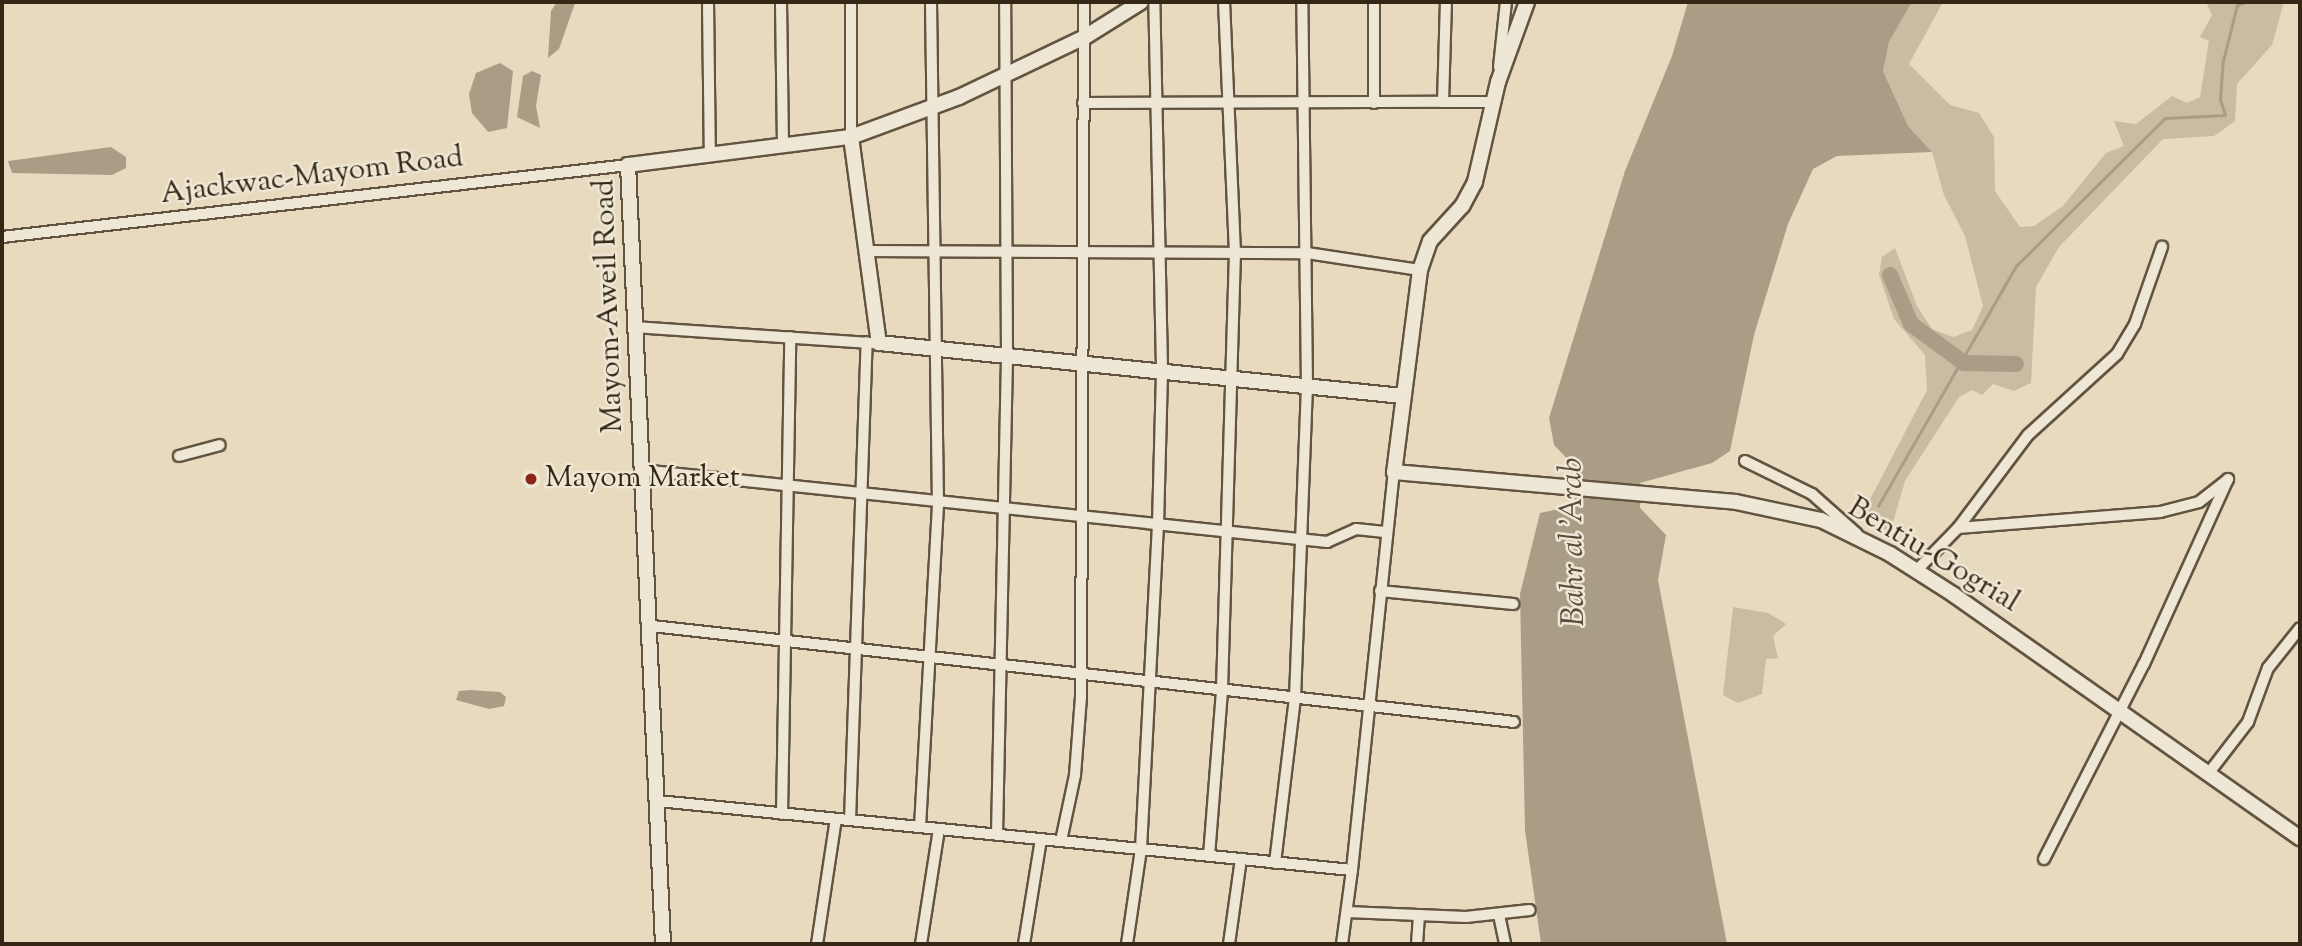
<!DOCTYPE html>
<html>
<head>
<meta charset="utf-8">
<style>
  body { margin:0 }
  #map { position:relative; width:2302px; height:946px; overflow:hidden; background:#e7dabf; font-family:"Sorts Mill Goudy",serif }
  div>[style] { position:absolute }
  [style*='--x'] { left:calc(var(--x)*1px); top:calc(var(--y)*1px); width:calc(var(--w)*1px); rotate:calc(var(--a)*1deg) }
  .green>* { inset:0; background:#c9bca2 }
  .water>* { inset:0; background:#aa9d86 }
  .stream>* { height:2.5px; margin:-1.25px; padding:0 1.25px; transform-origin:1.25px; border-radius:1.25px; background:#aa9d86 }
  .river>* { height:16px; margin:-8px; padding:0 8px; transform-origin:8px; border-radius:8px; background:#aa9d86 }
  .roads { filter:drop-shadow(2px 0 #625440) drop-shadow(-2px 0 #625440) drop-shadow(0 2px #625440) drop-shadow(0 -2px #625440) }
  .street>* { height:10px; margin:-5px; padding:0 5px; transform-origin:5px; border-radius:5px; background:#efe7d5 }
  .secondary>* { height:14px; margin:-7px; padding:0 7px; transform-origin:7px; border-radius:7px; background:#efe7d5 }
  .dots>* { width:19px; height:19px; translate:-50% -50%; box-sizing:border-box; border:4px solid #efe7d5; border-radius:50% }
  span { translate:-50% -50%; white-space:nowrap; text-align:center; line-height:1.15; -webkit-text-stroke:5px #efe7d5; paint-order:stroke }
  .street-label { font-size:30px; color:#352716 }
  .poi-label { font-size:30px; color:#352716 }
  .left { translate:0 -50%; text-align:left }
  .water-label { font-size:32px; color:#584a38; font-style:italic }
  .frame { position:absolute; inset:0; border:4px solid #352716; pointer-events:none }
</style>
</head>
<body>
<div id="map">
  <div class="green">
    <i style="clip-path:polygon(1912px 2px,1943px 2px,1909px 64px,1950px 105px,1979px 113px,1994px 137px,1995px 191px,2020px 227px,2034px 226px,2063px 206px,2106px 153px,2124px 146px,2114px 121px,2136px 124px,2172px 96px,2187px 103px,2200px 97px,2209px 41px,2200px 37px,2212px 15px,2206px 2px,2284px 2px,2272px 45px,2237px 84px,2235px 121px,2214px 136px,2163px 139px,2059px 247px,2036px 287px,2031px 383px,2014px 391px,1993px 384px,1982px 395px,1972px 390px,1959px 397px,1905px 481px,1890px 533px,1863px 513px,1927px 390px,1925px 355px,1894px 319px,1879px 275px,1882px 257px,1895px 248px,1917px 306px,1932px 329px,1953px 337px,1972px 330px,1983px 306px,1965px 236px,1944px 195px,1932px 152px,1908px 126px,1883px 71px,1889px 42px)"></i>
    <i style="clip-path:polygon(1733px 607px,1768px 613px,1786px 624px,1773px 636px,1778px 658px,1766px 659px,1762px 694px,1738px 703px,1723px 695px)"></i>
  </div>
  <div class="water">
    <i style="clip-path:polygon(557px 2px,575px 3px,559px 49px,548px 58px,551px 11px)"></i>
    <i style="clip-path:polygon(1688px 2px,1912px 2px,1889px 42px,1883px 71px,1908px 126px,1932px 152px,1837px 156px,1813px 169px,1788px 224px,1754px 335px,1730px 451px,1712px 463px,1640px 483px,1640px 508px,1666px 535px,1658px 580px,1727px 944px,1541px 944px,1525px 830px,1520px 594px,1540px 513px,1573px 506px,1578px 470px,1554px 445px,1549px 418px,1625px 171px,1672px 56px)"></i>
    <i style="clip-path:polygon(500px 63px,513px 71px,507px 128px,488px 132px,472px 113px,469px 94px,476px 73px)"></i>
    <i style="clip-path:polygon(532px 71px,541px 75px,536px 106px,540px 128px,517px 117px,523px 76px)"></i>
    <i style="clip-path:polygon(111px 147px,126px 157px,126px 168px,112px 175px,12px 173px,8px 161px)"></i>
    <i style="clip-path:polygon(470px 690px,500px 692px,506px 697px,504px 706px,489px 709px,456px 700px,459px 691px)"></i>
  </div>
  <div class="stream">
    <i style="--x:1878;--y:506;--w:277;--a:-60.1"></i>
    <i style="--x:2016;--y:266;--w:210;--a:-44.8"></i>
    <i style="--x:2165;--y:118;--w:60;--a:-2.9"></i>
    <i style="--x:2225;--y:115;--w:16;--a:-108"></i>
    <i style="--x:2220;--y:100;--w:39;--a:-86"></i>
    <i style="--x:2223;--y:61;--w:58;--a:-76"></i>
    <i style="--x:2237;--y:5;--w:9;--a:-21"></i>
  </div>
  <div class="river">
    <i style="--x:1890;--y:275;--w:53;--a:66.8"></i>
    <i style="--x:1911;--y:324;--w:66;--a:36.3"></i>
    <i style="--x:1964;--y:363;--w:52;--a:1.1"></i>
  </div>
  <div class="roads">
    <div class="street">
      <i style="--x:708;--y:2;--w:154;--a:89.3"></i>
      <i style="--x:781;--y:2;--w:145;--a:89.2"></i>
      <i style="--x:851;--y:2;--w:135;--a:90"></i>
      <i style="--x:1374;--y:2;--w:101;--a:90"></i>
      <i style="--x:1499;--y:67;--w:65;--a:-83.9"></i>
      <i style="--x:1443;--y:102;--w:49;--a:0"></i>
      <i style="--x:1083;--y:103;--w:360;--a:-0.2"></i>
      <i style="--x:1443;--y:102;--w:100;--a:-88.3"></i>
      <i style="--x:2;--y:237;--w:630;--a:-6.56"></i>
      <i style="--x:866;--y:251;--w:441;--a:0.3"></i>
      <i style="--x:1307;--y:253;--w:114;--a:8.6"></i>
      <i style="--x:635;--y:327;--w:238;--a:3.9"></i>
      <i style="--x:179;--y:456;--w:42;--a:-15"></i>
      <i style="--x:1745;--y:461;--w:75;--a:26.2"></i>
      <i style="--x:1812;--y:494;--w:60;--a:41.6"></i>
      <i style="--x:641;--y:470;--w:690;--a:5.99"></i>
      <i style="--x:1327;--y:542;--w:32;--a:-24"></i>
      <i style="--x:1356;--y:529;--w:31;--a:6"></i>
      <i style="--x:1958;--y:528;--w:116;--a:-53"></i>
      <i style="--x:2028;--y:435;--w:120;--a:-42.3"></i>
      <i style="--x:2117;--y:354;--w:35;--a:-59"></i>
      <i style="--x:2135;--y:324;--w:82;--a:-70.7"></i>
      <i style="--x:1916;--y:571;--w:60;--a:-45.7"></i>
      <i style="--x:1958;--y:528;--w:203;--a:-4.5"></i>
      <i style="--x:2160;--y:512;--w:40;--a:-14.4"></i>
      <i style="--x:2199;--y:502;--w:37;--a:-38"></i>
      <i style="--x:1380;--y:591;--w:134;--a:5.6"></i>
      <i style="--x:652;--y:626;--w:867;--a:6.35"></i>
      <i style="--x:2208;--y:774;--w:66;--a:-52.4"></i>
      <i style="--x:2248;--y:722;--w:58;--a:-69.7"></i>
      <i style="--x:2268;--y:668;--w:51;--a:-51.3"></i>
      <i style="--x:658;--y:801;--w:697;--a:5.68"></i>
      <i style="--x:1352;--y:870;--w:400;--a:-84"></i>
      <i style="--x:782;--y:814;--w:477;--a:-89"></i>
      <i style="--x:850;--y:820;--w:478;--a:-88"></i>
      <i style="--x:920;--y:827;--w:324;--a:-86.8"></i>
      <i style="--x:938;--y:504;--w:502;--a:-90.8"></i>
      <i style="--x:997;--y:835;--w:480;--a:-88.8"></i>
      <i style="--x:1007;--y:355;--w:353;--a:-90.3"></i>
      <i style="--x:1061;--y:841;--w:67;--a:-78"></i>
      <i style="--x:1075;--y:775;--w:78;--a:-85.6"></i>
      <i style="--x:1081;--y:697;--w:695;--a:-89.75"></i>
      <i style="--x:1209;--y:856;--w:167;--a:-85.5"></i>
      <i style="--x:1222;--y:690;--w:437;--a:-88.3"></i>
      <i style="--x:1235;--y:253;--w:251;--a:-92.5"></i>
      <i style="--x:2044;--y:859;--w:219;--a:-62.9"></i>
      <i style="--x:2144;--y:664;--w:203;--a:-65.6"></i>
      <i style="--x:1275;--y:863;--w:166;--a:-83.1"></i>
      <i style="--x:1295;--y:698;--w:313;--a:-87.8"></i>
      <i style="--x:1307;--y:385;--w:383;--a:-90.7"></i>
      <i style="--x:1347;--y:912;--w:119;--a:2.4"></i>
      <i style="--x:1466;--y:917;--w:64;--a:-6.2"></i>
      <i style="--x:1499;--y:915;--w:30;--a:78"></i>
      <i style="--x:817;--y:944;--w:126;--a:-81.4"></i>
      <i style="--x:921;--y:944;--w:116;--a:-81.1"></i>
      <i style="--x:1024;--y:944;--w:106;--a:-80.8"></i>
      <i style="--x:1127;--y:944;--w:96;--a:-81.6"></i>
      <i style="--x:1141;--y:849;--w:324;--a:-87"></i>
      <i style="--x:1158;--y:525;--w:156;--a:-88.5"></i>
      <i style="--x:1162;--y:369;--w:367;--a:-91.2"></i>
      <i style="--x:1229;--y:944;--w:86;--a:-82"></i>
      <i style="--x:1342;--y:944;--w:75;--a:-82.3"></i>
      <i style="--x:1417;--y:944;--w:29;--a:-86"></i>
    </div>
    <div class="secondary">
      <i style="--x:1527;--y:2;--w:85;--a:109.9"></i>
      <i style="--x:1498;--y:82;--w:103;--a:103"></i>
      <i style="--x:1475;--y:182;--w:27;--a:118"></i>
      <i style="--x:1462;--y:206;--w:47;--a:132.4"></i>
      <i style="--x:1430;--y:241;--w:31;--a:109"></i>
      <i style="--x:1420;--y:270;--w:204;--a:97.3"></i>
      <i style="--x:1394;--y:472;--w:343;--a:5"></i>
      <i style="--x:1736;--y:502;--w:87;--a:12"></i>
      <i style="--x:1821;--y:520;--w:77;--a:26.2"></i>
      <i style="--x:1890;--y:554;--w:76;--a:32.6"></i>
      <i style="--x:1954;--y:595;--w:423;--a:35.1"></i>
      <i style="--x:851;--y:137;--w:208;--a:82.3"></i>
      <i style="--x:879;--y:343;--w:527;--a:5.78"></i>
      <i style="--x:663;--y:944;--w:780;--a:-92.57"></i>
      <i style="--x:628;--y:165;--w:225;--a:-7.2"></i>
      <i style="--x:851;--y:137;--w:115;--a:-20.3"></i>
      <i style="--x:959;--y:97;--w:140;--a:-25.5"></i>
      <i style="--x:1085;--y:37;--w:66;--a:-32"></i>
    </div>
  </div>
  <div class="dots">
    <i style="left:531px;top:479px;background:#8f2418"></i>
  </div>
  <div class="street-label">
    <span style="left:312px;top:177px;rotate:-7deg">Ajackwac-Mayom Road</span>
    <span style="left:610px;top:306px;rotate:-92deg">Mayom-Aweil Road</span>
    <span style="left:1933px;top:556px;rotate:31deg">Bentiu-Gogrial</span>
  </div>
  <div class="poi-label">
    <span class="left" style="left:545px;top:479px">Mayom Market</span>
  </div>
  <div class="water-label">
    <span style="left:1574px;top:542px;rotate:-91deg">Bahr al 'Arab</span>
  </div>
  <div class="frame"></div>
</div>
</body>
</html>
